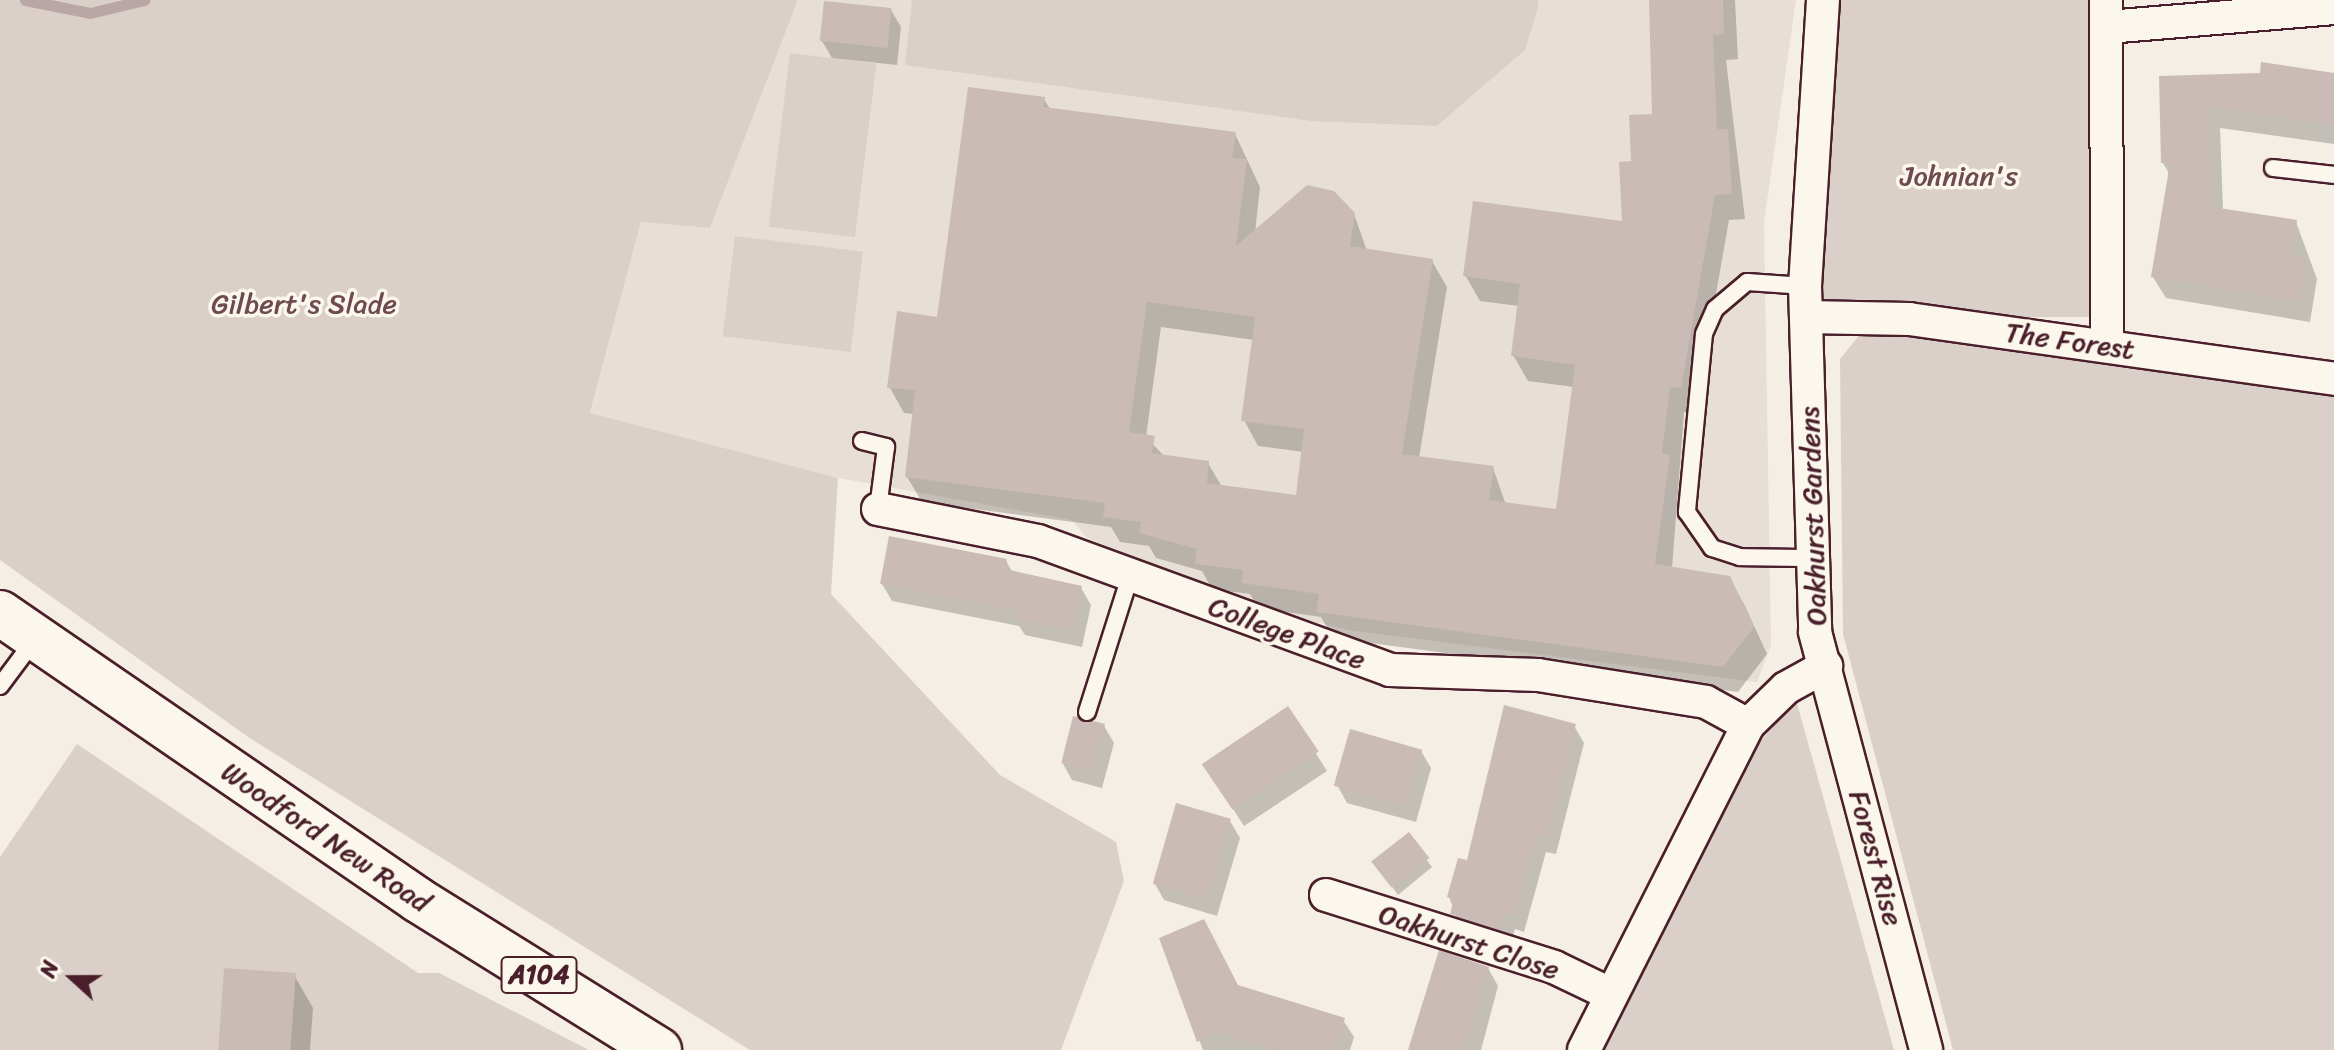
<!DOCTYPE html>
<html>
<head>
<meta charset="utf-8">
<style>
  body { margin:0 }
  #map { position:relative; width:2334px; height:1050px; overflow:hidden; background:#f4eee4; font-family:Sriracha,sans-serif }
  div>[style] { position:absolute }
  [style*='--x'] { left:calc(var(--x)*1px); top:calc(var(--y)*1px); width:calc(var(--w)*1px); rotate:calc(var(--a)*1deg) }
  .built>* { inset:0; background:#e7dfd6 }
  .green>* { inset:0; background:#dbd0c9; transform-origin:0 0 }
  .shadow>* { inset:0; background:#0003 }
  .stream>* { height:11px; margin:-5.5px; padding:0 5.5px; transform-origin:5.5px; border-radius:5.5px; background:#baa7a5 }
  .building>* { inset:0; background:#cabbb6; transform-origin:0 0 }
  .roads { filter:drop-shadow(2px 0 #4a1f2b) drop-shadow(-2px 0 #4a1f2b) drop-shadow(0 2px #4a1f2b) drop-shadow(0 -2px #4a1f2b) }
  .lane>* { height:16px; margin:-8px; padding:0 8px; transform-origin:8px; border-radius:8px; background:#fbf7ec }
  .street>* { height:32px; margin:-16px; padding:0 16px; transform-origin:16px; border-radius:16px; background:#fbf7ec }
  .primary>* { height:44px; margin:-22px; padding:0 22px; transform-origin:22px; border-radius:22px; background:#fbf7ec }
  span { translate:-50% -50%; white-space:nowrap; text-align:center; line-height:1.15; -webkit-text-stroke:7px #fbf7ec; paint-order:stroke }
  .shield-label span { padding:2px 6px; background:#fbf7ec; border:2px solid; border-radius:6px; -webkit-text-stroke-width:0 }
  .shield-label { font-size:26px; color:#4a1f2b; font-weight:700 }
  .park-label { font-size:28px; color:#6e4b52 }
  .street-label { font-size:28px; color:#4a1f2b }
  .north { position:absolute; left:32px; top:938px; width:80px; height:80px; -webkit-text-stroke:6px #fbf7ec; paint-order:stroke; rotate:291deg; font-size:22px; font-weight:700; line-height:32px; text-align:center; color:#4a1f2b }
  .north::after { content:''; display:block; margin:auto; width:28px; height:36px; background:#4a1f2b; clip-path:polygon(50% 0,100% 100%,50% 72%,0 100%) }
</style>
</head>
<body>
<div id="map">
  <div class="built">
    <i style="clip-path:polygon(798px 0,1796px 0,1764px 222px,1771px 645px,1757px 682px,1348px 630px,1216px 597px,1086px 537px,1072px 520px,838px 478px,590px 414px,641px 222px,710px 228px)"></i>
  </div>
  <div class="green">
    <i style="clip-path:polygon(0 0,798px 0,710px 228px,641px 222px,590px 413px,838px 478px,831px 594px,1000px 775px,1116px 842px,1124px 881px,1061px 1050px,750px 1050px,251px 739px,0 560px)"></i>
    <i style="clip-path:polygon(912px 0,1538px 0,1538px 8px,1525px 50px,1437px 126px,1311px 121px,905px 65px)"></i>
    <i style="left:1823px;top:0;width:283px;height:317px"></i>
    <i style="left:790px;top:53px;width:87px;height:175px;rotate:7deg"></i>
    <i style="left:735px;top:236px;width:129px;height:101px;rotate:7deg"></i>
    <i style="clip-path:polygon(1897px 325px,2334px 392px,2334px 1050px,1953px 1050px,1843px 634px,1840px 359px,1861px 333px)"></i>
    <i style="clip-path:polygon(1796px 700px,1894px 1050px,1604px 1050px,1759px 743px)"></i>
    <i style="clip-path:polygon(77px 744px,418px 973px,439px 973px,589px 1050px,0 1050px,0 857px)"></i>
  </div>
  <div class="shadow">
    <i style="clip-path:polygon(evenodd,1650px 0,1735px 0,1738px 59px,1726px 60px,1745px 219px,1729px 220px,1695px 413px,1684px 412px,1672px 569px,1729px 578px,1744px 604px,1767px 654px,1738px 692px,1333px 638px,1321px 617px,1258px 608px,1250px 594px,1212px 589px,1202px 571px,1156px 558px,1149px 546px,1120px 542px,1111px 527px,922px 502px,907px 477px,914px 414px,904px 413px,890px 388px,939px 320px,1044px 99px,1050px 109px,1235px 134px,1260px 187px,1255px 233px,1354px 214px,1367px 251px,1432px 261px,1447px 287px,1419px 458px,1493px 468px,1506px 505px,1558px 511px,1574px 387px,1528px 381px,1513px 355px,1519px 306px,1480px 301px,1465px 275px,1624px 223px,1633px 163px,1655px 116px,1650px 0,1161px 327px,1254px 340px,1244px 420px,1258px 446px,1304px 452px,1298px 497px,1222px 487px,1208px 463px,1165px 457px,1146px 437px,1161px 327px)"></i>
    <i style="clip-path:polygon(891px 10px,901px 27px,897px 65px,832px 58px,822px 41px)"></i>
    <i style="clip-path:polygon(2334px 75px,2334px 144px,2220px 128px,2223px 211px,2296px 222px,2317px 279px,2310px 322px,2166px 298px,2153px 277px,2170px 175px,2163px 163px,2161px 78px)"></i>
    <i style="clip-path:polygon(1006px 561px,1013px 573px,1081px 588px,1091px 605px,1082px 647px,1025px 635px,1019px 626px,892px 601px,882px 584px)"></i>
    <i style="clip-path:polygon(1288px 709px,1327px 771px,1244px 826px,1215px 781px)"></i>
    <i style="clip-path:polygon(1104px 726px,1114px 743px,1102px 788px,1072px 780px,1062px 762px)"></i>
    <i style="clip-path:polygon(1574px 726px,1584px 743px,1556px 854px,1546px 852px,1524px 932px,1515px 929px,1510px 946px,1462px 931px,1449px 897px)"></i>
    <i style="clip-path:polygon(1421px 751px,1431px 768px,1416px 822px,1347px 803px,1337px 785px)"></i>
    <i style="clip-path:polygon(1230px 821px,1240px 838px,1217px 916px,1164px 900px,1154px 882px)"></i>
    <i style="clip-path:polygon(1408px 835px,1432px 867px,1398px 895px,1380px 870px)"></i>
    <i style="clip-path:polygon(1161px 939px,1238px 987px,1343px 1020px,1354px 1037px,1350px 1050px,1203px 1050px)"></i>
    <i style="clip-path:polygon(1488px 968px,1498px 986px,1481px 1050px,1413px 1050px)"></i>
    <i style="clip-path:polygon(294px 975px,313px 1008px,310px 1050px,220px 1050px)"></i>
  </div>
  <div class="stream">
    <i style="--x:25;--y:0;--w:66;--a:11.3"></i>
    <i style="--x:90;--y:13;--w:56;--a:-13.5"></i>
  </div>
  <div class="building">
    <i style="clip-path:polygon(evenodd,1649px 0,1723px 0,1724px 34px,1713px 35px,1717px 129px,1728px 129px,1732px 194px,1715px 195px,1681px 388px,1670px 387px,1662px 453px,1670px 455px,1655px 564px,1730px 576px,1754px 627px,1723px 667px,1316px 612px,1319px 594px,1242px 583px,1243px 570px,1195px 564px,1197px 549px,1139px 533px,1141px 522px,1103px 517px,1105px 503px,905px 477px,915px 390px,887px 388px,897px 311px,937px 317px,968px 87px,1045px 97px,1044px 107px,1236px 132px,1232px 158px,1247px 159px,1236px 246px,1307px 185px,1334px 191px,1355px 213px,1350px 246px,1433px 259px,1402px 454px,1494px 466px,1489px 500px,1556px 509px,1575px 365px,1511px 356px,1520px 284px,1463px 276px,1473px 201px,1622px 221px,1619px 162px,1631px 161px,1629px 115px,1652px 114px,1649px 0,1147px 302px,1255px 317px,1241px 421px,1304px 429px,1296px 495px,1207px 483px,1209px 461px,1152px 453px,1155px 436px,1129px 432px,1147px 302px)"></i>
    <i style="left:824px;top:1px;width:68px;height:40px;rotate:6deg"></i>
    <i style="clip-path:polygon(2261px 62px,2334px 73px,2334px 125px,2209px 107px,2212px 207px,2297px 220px,2291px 254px,2306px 256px,2299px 302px,2151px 277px,2170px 163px,2161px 163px,2159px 76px,2260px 73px)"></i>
    <i style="clip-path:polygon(889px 536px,1007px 559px,1005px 569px,1082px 586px,1073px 631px,1013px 618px,1014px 610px,880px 584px)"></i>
    <i style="clip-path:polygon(1504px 705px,1576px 724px,1547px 838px,1537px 835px,1514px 915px,1506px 913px,1500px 930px,1450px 914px,1454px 899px,1447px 897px,1458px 858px,1467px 860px)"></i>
    <i style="left:1288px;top:706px;width:55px;height:104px;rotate:56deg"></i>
    <i style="left:1073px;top:716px;width:33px;height:48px;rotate:14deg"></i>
    <i style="left:1350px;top:729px;width:75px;height:59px;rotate:16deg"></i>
    <i style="left:1176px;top:803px;width:57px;height:84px;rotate:16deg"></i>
    <i style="left:1409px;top:832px;width:33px;height:48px;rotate:52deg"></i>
    <i style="clip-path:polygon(1204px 919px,1238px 985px,1345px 1018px,1335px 1050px,1276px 1050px,1218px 1032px,1197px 1042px,1159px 938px)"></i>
    <i style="clip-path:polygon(1439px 950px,1489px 967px,1464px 1050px,1408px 1050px)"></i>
    <i style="left:224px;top:968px;width:72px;height:82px;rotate:4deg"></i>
  </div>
  <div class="roads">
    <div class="lane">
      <i style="--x:2273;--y:168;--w:61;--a:6.5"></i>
      <i style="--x:1805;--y:286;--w:58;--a:-176.1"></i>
      <i style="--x:1747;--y:282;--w:42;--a:139.8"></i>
      <i style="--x:1715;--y:309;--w:27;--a:114"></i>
      <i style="--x:1704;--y:334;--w:179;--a:95.5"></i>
      <i style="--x:1687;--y:512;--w:44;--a:55.2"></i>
      <i style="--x:1712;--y:548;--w:29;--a:18"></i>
      <i style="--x:1740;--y:557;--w:73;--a:0.8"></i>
      <i style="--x:862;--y:441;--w:25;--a:14"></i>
      <i style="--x:886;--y:447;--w:63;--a:97.4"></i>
      <i style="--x:0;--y:686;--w:59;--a:-53.3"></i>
      <i style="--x:1087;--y:712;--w:146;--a:-72.4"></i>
    </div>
    <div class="street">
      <i style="--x:1823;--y:0;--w:287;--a:93.6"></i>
      <i style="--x:1805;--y:286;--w:346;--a:88.3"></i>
      <i style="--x:1815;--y:632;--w:432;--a:75.1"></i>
      <i style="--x:2106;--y:0;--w:346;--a:89.8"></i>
      <i style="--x:2108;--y:27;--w:227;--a:-4.8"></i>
      <i style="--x:1806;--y:317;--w:103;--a:1.1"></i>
      <i style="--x:1909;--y:319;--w:429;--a:8"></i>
      <i style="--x:878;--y:509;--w:163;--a:11.3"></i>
      <i style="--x:1038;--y:541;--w:375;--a:20.1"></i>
      <i style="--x:1390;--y:670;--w:148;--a:1.9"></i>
      <i style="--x:1538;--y:675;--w:170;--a:9.1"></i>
      <i style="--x:1706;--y:702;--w:48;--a:28.7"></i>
      <i style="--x:1326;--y:895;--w:239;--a:17.5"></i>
      <i style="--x:1554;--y:967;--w:62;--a:25.7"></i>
      <i style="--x:1584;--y:1050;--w:364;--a:-63.2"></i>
      <i style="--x:1748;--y:725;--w:53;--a:-44.2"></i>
      <i style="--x:1786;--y:688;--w:46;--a:-28.8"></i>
    </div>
    <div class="primary">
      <i style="--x:0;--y:613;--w:507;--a:34.47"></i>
      <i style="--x:418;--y:900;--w:284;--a:31.9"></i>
    </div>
  </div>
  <div class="shield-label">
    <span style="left:539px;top:975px">A104</span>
  </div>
  <div class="park-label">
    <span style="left:1959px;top:176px">Johnian's</span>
    <span style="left:304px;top:304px">Gilbert's Slade</span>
  </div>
  <div class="street-label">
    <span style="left:2070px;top:341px;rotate:8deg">The Forest</span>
    <span style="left:1813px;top:516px;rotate:-92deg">Oakhurst Gardens</span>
    <span style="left:1287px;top:633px;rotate:20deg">College Place</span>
    <span style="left:326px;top:837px;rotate:34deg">Woodford New Road</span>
    <span style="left:1876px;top:858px;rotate:75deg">Forest Rise</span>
    <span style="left:1469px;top:942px;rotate:18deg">Oakhurst Close</span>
  </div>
  <div class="north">N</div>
</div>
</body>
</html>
